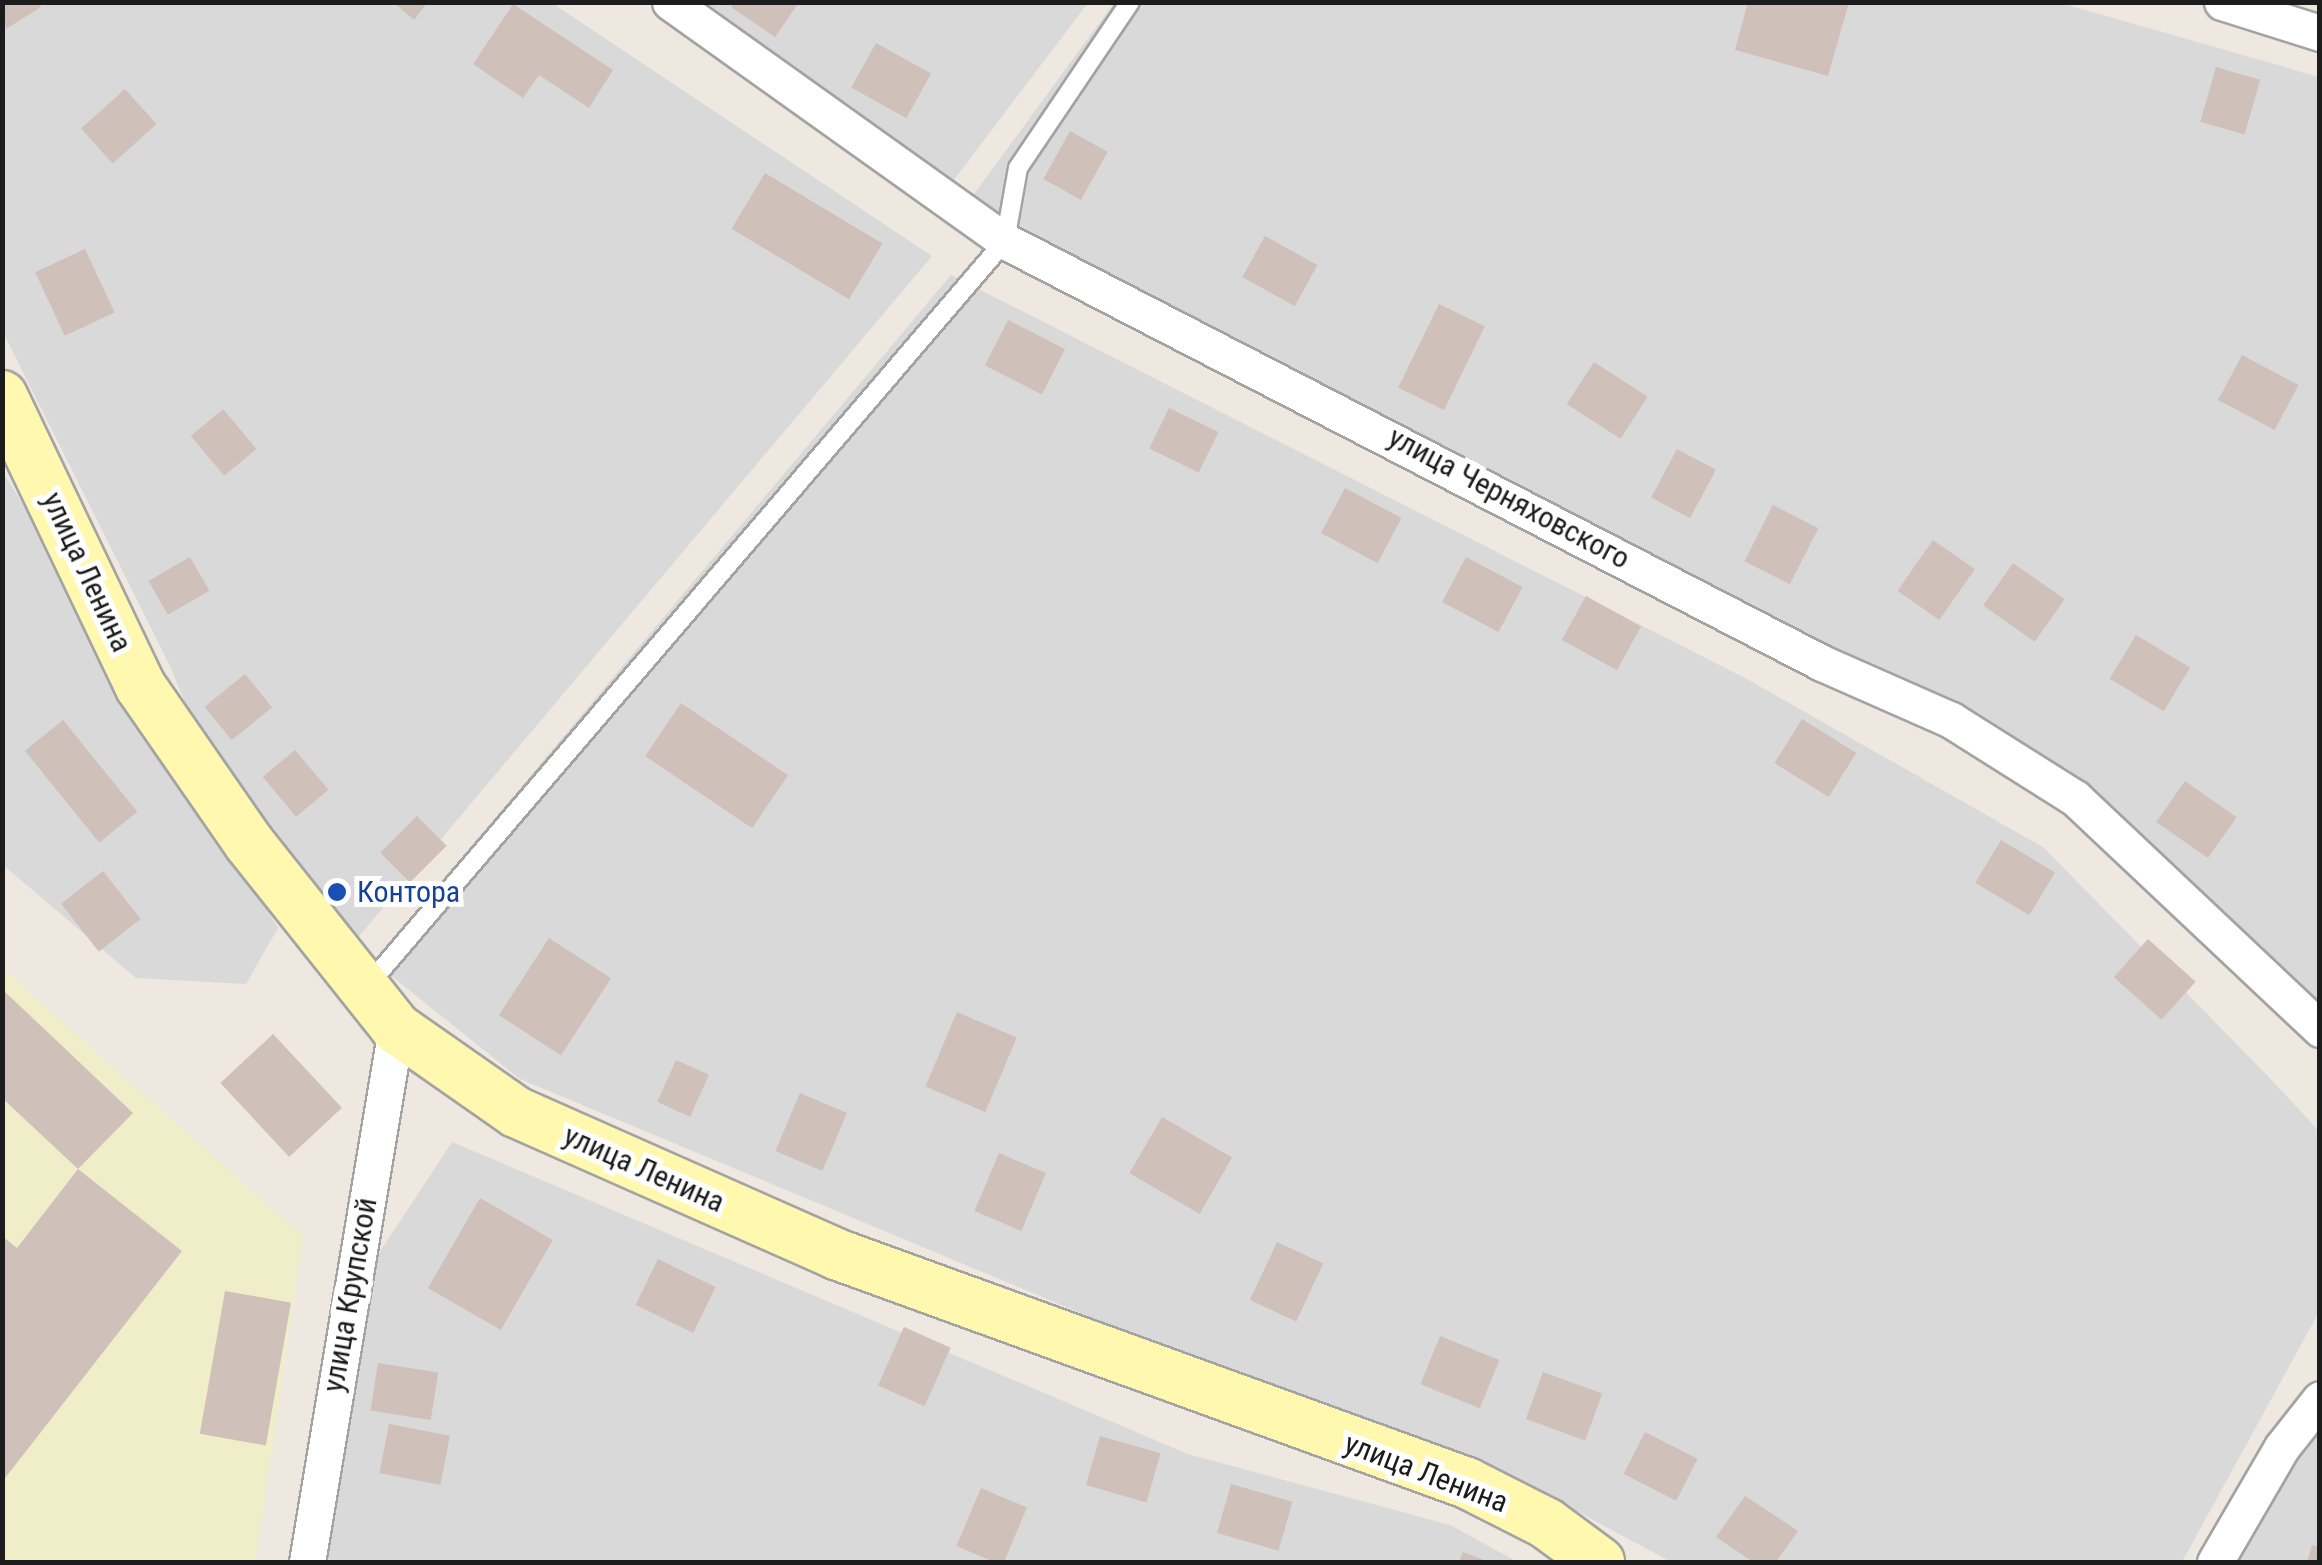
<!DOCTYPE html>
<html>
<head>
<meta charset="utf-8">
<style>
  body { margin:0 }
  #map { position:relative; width:2322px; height:1565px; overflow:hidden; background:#efe8e0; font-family:"Roboto Condensed",sans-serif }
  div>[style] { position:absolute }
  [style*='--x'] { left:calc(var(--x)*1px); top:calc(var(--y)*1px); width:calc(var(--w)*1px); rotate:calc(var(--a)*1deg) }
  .residential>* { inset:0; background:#dad9d9 }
  .farmland>* { inset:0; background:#f0eec9 }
  .building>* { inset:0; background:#cfc0b9; transform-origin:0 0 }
  .roads { filter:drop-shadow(2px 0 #a3a3a3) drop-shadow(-2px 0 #a3a3a3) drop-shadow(0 2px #a3a3a3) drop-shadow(0 -2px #a3a3a3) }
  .lane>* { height:18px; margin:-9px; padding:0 9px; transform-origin:9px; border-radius:9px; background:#fff }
  .street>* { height:35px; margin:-17.5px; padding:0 17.5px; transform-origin:17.5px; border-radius:17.5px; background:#fff }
  .secondary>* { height:50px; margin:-25px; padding:0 25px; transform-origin:25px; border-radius:25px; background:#fff8ae }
  .dots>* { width:28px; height:28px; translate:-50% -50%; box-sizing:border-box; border:5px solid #fff; border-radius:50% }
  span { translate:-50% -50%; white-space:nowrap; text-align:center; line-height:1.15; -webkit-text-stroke:10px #fff; paint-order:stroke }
  .street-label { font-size:30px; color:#1c1c1c }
  .transit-label { font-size:30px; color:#164399 }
  .left { translate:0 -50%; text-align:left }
  .frame { position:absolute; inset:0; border:5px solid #1c1c1c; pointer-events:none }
</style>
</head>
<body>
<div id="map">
  <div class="residential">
    <i style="clip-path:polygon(3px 3px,552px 3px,932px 256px,356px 940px,206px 754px,170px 666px,3px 332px)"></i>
    <i style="clip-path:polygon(668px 3px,1088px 3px,947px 189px)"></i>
    <i style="clip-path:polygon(1114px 3px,2061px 3px,2319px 77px,2319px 1047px,2062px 800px,1824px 652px,979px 225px,971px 198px)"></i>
    <i style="clip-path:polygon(951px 275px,1745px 678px,2043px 847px,2266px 1074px,2319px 1131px,2319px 1312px,2182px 1562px,1671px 1562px,1532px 1487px,1421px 1439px,1301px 1405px,520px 1079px,374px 962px)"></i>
    <i style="clip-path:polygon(2px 470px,278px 928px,246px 984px,136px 978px,3px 865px)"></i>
    <i style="clip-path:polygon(452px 1142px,1188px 1454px,1450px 1525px,1518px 1562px,294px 1562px,327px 1332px)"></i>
    <i style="clip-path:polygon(2319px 1403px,2319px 1562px,2229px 1562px)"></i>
  </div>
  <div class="farmland">
    <i style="clip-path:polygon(2px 968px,303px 1236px,255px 1562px,3px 1562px)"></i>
  </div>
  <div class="building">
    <i style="clip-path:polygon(2px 2px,38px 2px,41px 7px,6px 29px)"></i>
    <i style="clip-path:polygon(393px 2px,428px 2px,414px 20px)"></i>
    <i style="clip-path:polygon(734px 2px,799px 2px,775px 37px,731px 7px)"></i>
    <i style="clip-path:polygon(1748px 2px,1849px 2px,1828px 76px,1735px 50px)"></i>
    <i style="clip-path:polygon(513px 4px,613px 70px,589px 108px,539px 75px,523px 98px,473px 64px)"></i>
    <i style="left:876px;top:43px;width:63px;height:51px;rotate:29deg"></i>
    <i style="left:2216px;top:67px;width:46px;height:57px;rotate:16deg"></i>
    <i style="left:125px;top:89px;width:47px;height:59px;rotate:48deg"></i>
    <i style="left:1070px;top:131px;width:43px;height:55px;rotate:29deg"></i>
    <i style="left:765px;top:173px;width:137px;height:65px;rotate:31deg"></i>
    <i style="left:1265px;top:236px;width:60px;height:47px;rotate:29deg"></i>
    <i style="left:85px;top:249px;width:70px;height:55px;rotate:65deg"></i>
    <i style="left:1439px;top:304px;width:51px;height:93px;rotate:26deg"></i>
    <i style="left:1008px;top:320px;width:64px;height:51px;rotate:27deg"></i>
    <i style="left:2242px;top:355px;width:64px;height:51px;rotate:28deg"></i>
    <i style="left:1594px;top:362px;width:64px;height:50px;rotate:33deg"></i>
    <i style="left:1169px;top:408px;width:55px;height:45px;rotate:26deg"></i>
    <i style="left:223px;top:409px;width:52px;height:42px;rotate:50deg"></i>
    <i style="left:1677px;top:449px;width:44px;height:55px;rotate:28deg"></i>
    <i style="left:1345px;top:488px;width:64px;height:51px;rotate:28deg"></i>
    <i style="left:1773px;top:505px;width:51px;height:63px;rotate:27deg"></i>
    <i style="left:1933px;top:540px;width:51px;height:62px;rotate:35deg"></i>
    <i style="left:190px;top:557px;width:39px;height:48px;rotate:60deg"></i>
    <i style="left:1466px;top:557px;width:64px;height:51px;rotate:28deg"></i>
    <i style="left:2013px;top:563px;width:63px;height:52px;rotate:35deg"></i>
    <i style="left:1586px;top:596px;width:63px;height:50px;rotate:29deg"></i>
    <i style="left:2136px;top:635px;width:63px;height:51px;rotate:31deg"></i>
    <i style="left:245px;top:674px;width:43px;height:52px;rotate:51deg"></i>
    <i style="left:681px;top:703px;width:129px;height:64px;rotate:34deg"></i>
    <i style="left:1802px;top:719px;width:64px;height:52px;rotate:32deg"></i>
    <i style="left:63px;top:720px;width:118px;height:49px;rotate:51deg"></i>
    <i style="left:295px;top:750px;width:52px;height:42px;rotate:50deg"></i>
    <i style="left:2185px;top:781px;width:63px;height:50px;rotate:35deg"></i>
    <i style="left:417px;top:816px;width:42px;height:52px;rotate:45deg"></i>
    <i style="left:2001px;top:840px;width:63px;height:50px;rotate:31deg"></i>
    <i style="left:103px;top:871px;width:61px;height:53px;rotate:52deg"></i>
    <i style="left:549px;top:938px;width:74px;height:92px;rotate:33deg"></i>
    <i style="left:2148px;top:939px;width:64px;height:51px;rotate:42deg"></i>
    <i style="clip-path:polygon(2px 989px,133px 1113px,78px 1169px,2px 1098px)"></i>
    <i style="left:957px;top:1012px;width:65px;height:81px;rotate:23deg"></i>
    <i style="left:273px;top:1034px;width:101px;height:72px;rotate:47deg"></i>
    <i style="left:676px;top:1060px;width:36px;height:46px;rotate:24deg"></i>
    <i style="left:800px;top:1093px;width:51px;height:63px;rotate:23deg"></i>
    <i style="left:1162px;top:1117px;width:81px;height:65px;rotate:30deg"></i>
    <i style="left:999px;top:1153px;width:51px;height:63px;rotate:23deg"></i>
    <i style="clip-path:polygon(78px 1169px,182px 1251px,2px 1482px,2px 1236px,17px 1248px)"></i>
    <i style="left:480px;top:1198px;width:84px;height:104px;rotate:30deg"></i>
    <i style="left:1277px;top:1242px;width:51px;height:64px;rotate:25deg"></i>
    <i style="left:658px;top:1259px;width:64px;height:51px;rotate:26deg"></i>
    <i style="left:225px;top:1291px;width:67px;height:145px;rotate:10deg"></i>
    <i style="left:904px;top:1327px;width:51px;height:64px;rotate:24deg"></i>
    <i style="left:1440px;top:1336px;width:64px;height:52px;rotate:22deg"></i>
    <i style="left:378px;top:1363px;width:61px;height:48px;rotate:9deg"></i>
    <i style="left:1543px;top:1372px;width:63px;height:50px;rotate:20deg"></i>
    <i style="left:389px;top:1424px;width:62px;height:50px;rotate:11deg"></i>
    <i style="left:1645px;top:1432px;width:59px;height:47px;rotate:27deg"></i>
    <i style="left:1100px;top:1436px;width:63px;height:51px;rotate:16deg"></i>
    <i style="left:1231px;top:1484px;width:64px;height:51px;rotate:16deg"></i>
    <i style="left:981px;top:1488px;width:50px;height:63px;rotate:23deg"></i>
    <i style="clip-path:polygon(1745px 1496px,1798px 1531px,1776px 1562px,1753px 1562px,1716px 1537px)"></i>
    <i style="clip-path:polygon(2312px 1545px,2320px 1547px,2320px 1562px,2307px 1562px)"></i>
    <i style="clip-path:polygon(1463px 1552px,1489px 1562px,1459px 1562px)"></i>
  </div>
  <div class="roads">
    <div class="lane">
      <i style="--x:369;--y:984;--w:978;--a:-49.44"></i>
      <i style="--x:1005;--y:241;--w:74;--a:-79.9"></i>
      <i style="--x:1018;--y:168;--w:200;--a:-56"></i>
    </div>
    <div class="street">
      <i style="--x:670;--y:2;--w:412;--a:35.5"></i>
      <i style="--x:1005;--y:241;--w:920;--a:27.32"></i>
      <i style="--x:1822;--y:663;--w:141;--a:23.8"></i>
      <i style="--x:1951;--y:720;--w:146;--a:32.2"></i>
      <i style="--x:2075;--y:798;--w:337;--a:43.3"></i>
      <i style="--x:2222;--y:2;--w:103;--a:17.6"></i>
      <i style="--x:307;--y:1562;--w:541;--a:-80.54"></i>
      <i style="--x:2215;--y:1562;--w:133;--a:-59.8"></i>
      <i style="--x:2282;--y:1447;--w:61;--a:-51.6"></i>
    </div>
    <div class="secondary">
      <i style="--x:2;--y:396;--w:322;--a:64.5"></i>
      <i style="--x:141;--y:687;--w:190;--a:55.3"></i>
      <i style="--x:249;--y:843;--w:236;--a:51.5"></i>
      <i style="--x:396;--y:1028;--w:146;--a:35"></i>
      <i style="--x:516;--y:1112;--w:350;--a:23.9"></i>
      <i style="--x:836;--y:1254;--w:671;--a:19.95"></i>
      <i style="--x:1467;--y:1483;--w:89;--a:26.9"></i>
      <i style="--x:1546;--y:1523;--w:66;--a:36.3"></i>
    </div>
  </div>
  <div class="dots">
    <i style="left:337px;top:892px;background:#1a4fb4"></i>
  </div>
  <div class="street-label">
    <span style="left:1509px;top:498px;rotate:28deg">улица Черняховского</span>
    <span style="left:87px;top:572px;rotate:65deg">улица Ленина</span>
    <span style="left:644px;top:1169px;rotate:24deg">улица Ленина</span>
    <span style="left:350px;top:1295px;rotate:-80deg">улица Крупской</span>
    <span style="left:1426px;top:1473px;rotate:21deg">улица Ленина</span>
  </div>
  <div class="transit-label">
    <span class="left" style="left:357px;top:892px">Контора</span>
  </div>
  <div class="frame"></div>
</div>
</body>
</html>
